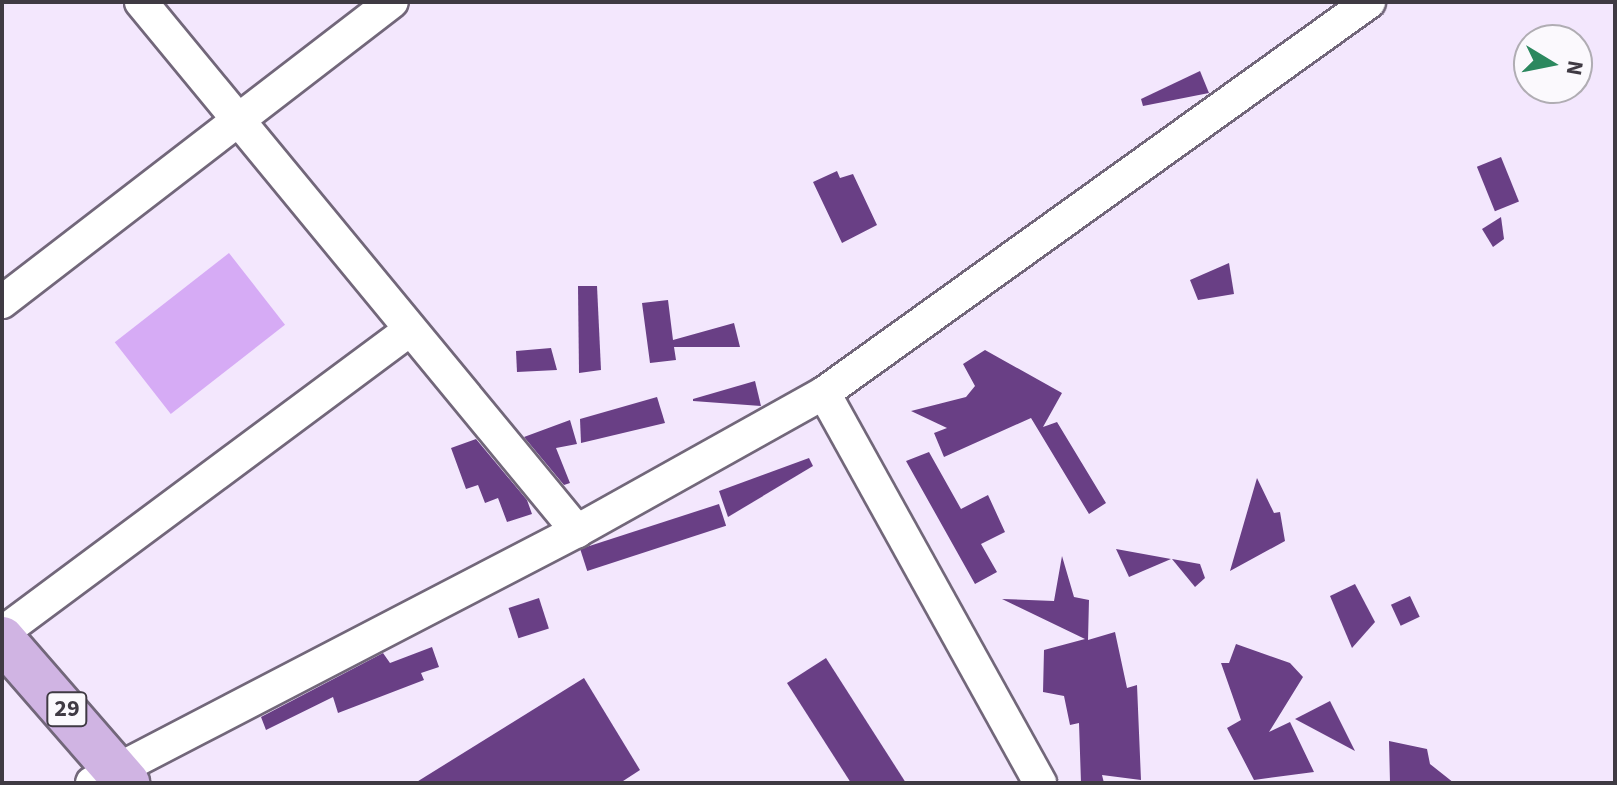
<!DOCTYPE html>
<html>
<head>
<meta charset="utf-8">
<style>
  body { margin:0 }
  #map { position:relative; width:1617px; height:785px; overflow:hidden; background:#f3e7fd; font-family:"Source Sans 3",sans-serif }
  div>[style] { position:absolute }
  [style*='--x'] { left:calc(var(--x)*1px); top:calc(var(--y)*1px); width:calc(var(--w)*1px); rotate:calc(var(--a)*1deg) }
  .green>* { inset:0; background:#d6abf5; transform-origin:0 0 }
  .building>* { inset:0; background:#693f85; transform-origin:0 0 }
  .roads { filter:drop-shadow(2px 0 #72677a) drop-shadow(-2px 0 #72677a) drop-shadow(0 2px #72677a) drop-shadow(0 -2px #72677a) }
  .minor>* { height:32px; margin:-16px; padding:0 16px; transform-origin:16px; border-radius:16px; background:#fff }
  .primary>* { height:44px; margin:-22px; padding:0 22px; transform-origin:22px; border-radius:22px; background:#d0b4e3 }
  span { translate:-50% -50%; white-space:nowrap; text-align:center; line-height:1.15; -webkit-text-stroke:8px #fbf9fd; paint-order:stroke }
  .shield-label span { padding:2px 6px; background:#fbf9fd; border:2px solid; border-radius:6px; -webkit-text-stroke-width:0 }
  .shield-label { font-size:24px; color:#3f3a43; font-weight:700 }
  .frame { position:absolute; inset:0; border:4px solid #3f3a43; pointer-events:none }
  .north { position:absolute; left:1513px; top:24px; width:80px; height:80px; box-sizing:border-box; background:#fbf9fd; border:2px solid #b0adb3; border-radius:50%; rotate:100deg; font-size:22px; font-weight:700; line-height:32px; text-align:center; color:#3f3a43 }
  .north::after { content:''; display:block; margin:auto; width:28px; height:36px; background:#2c885f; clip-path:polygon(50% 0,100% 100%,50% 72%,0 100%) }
</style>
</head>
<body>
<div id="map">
  <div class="green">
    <i style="left:229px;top:253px;width:91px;height:145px;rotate:52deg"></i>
  </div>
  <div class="building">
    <i style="clip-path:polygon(1200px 71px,1209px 93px,1143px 106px,1141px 99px)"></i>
    <i style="left:1501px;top:157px;width:48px;height:26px;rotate:68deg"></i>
    <i style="clip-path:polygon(837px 171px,840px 178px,853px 174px,877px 225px,842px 243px,813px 182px)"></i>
    <i style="clip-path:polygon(1501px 217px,1504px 239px,1493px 247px,1482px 229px)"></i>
    <i style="clip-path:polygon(1229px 263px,1234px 294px,1198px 300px,1190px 280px)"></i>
    <i style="clip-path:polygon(578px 286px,597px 286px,601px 370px,579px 373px)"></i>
    <i style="clip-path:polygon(668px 300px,673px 340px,734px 323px,740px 347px,674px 347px,676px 360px,650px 363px,642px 303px)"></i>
    <i style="clip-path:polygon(551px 348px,557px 370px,517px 372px,516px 351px)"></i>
    <i style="clip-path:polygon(985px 350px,1062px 393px,1043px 427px,1057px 422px,1106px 503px,1089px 514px,1031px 418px,944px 457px,934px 433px,947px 428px,911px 411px,966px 397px,975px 386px,963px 364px)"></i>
    <i style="clip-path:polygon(755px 381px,761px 406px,693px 401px,693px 399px)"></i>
    <i style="clip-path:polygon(657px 397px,665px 423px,581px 443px,580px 419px)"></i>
    <i style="clip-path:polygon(570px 420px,577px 444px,556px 448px,570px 483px,564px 485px,524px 437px)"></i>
    <i style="clip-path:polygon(476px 439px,527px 500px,532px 514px,507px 522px,498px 498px,485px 503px,478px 485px,466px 489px,451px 448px)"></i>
    <i style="clip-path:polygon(929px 452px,961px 509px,988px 495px,1005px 532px,981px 544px,997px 572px,975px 584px,906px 461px)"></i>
    <i style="clip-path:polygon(809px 458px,813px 466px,728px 517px,719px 491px)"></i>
    <i style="clip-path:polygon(1257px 478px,1274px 513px,1280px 512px,1285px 541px,1230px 571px)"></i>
    <i style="left:719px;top:504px;width:23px;height:146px;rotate:72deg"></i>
    <i style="clip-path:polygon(1116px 549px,1171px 559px,1129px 577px)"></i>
    <i style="clip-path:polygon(1062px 556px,1074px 597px,1089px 600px,1088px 640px,1115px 632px,1127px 688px,1137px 685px,1141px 780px,1102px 775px,1104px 783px,1081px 783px,1079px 723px,1070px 725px,1064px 696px,1043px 692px,1044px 650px,1085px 639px,1002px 599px,1054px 601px)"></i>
    <i style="clip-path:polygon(1172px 559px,1200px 564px,1205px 578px,1195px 587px)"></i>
    <i style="clip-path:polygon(1355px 584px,1375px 622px,1352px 648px,1330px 596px)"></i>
    <i style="left:1410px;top:596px;width:23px;height:21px;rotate:65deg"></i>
    <i style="left:539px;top:598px;width:32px;height:32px;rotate:72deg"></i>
    <i style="clip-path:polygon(1236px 644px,1290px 663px,1303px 677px,1269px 732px,1290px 722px,1314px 772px,1254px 780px,1227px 728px,1241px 720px,1221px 663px,1229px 663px)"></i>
    <i style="clip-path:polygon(432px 647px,439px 667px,421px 673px,424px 680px,338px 713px,333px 697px,266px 730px,261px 717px,383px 653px,390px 663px)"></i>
    <i style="clip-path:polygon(826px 658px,906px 783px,851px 783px,787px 683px)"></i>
    <i style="clip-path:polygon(584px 678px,640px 770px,620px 783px,415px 783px)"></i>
    <i style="clip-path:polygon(1330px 701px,1355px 751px,1295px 719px)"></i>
    <i style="clip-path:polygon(1389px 741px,1427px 749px,1430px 764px,1454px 783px,1390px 783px)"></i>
  </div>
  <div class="roads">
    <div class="minor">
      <i style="--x:141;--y:2;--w:686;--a:50.5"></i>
      <i style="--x:2;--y:302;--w:492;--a:-37.6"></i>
      <i style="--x:824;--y:393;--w:446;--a:61"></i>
      <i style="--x:2;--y:633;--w:505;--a:-36.62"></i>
      <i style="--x:92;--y:783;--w:547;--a:-27.46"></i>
      <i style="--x:577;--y:531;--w:283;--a:-29.2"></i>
      <i style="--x:824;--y:393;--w:671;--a:-35.66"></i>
    </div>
    <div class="primary">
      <i style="--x:2;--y:639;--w:191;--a:49"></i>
    </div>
  </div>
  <div class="shield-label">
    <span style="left:67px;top:709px">29</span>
  </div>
  <div class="frame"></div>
  <div class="north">N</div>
</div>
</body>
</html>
